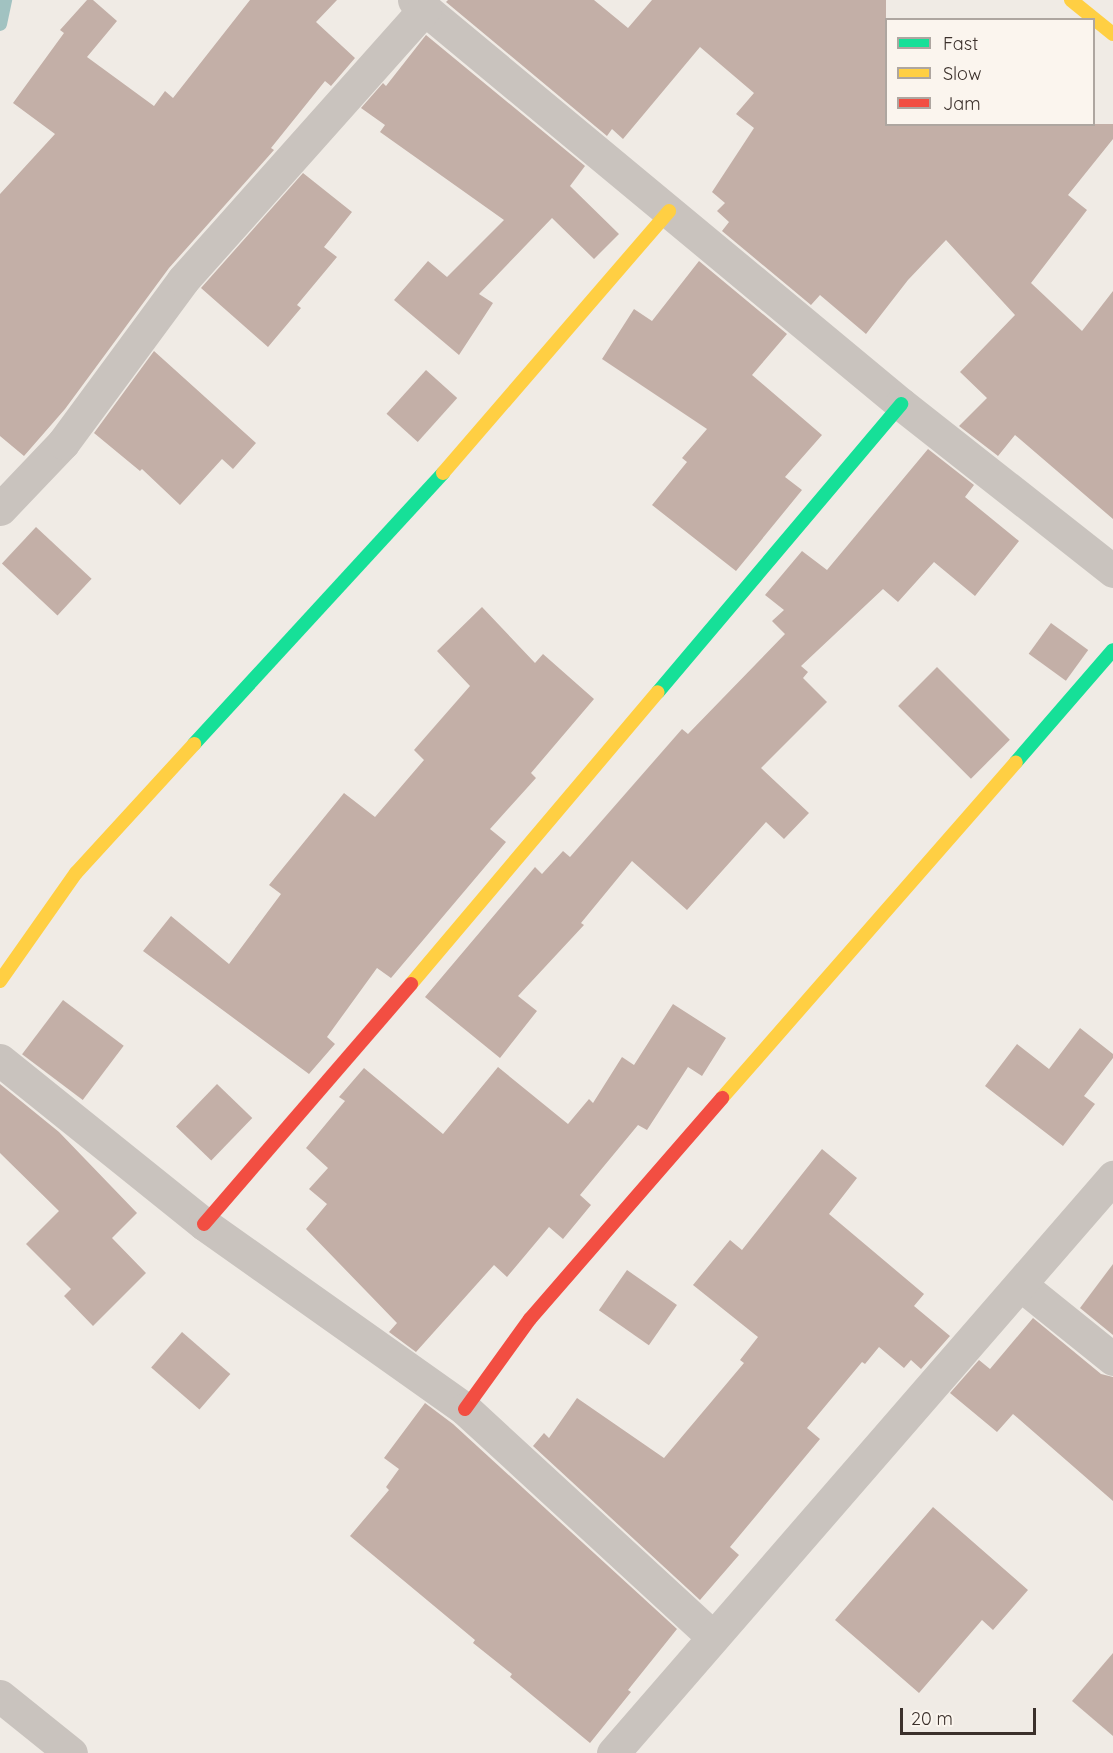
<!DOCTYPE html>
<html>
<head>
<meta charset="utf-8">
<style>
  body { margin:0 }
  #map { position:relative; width:1113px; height:1753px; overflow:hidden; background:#f0ebe5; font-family:Quicksand,sans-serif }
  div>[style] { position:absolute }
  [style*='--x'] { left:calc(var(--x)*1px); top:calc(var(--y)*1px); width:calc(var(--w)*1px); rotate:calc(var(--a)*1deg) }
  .stream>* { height:14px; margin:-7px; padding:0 7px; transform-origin:7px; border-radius:7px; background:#a1c2c1 }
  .building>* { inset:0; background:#c3afa7; transform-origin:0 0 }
  .street>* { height:33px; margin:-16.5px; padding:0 16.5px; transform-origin:16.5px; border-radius:16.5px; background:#c9c3be }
  .fast>* { height:14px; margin:-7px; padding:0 7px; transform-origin:7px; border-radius:7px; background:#16e098 }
  .slow>* { height:14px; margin:-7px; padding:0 7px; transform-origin:7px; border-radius:7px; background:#ffcf43 }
  .jam>* { height:14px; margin:-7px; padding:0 7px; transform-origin:7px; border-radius:7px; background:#f24e42 }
  span { translate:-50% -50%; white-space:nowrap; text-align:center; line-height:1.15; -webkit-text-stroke:4.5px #fbf5ee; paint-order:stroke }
  .legend { position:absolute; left:885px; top:18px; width:210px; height:108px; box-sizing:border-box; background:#fbf5ee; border:2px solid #aea6a0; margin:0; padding:8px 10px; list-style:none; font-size:18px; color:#3b302b }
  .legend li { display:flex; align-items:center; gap:12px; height:30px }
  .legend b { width:30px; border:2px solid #aea6a0 }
  .scale { position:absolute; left:900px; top:1708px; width:136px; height:27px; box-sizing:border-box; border:3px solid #3b302b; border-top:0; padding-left:8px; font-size:18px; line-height:21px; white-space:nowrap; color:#3b302b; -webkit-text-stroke:4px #fbf5ee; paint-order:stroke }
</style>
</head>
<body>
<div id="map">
  <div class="stream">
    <i style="--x:0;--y:24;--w:25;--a:-78"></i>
  </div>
  <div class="building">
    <i style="clip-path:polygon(87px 0,93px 0,117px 21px,87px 57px,154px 106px,165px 91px,173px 98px,250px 0,337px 0,316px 22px,355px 58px,331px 86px,325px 81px,271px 148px,274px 150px,169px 268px,65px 409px,24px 456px,0 436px,0 194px,55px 134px,13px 103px,64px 33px,60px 30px)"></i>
    <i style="clip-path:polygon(448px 0,594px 0,628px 28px,652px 0,886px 0,886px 124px,1113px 124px,1113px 139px,1068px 195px,1087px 210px,1031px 283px,1082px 331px,1113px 291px,1113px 519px,1015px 435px,998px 456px,959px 426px,987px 398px,960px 372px,1015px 315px,946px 240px,908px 280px,866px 334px,820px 295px,811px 305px,722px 231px,729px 222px,717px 211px,725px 203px,712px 192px,754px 128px,736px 114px,754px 93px,700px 47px,623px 139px,612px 129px,607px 136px,446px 2px)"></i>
    <i style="clip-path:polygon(426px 35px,585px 166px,570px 186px,619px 234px,594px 259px,552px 218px,479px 294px,493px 303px,459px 355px,394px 300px,428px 261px,447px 277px,504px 220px,380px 132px,385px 125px,361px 108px,383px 83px,386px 86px)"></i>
    <i style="clip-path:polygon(303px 173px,352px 212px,324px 247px,337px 257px,297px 305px,301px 308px,268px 347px,201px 288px)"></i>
    <i style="clip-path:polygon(699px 261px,787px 334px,752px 375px,822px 435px,785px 477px,802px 490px,736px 571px,652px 505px,687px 462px,682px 458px,707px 429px,602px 359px,634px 309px,652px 321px)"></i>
    <i style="clip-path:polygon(154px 351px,256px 443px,233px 469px,222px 459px,180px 505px,142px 469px,140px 471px,94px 433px)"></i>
    <i style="left:426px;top:370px;width:42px;height:59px;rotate:42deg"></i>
    <i style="clip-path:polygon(928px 449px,974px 485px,965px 497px,1019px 541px,975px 596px,934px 562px,898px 602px,883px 589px,801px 666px,808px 672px,803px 678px,827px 702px,761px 768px,809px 813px,784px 839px,766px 822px,687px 910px,632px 861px,581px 923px,584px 925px,518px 996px,537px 1011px,500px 1058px,425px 997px,535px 867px,542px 874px,563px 851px,570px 857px,682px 729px,688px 734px,785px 634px,772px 621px,784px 610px,765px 595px,802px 551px,827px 570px)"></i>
    <i style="left:36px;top:527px;width:76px;height:50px;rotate:43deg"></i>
    <i style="clip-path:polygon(482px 607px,535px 663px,543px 654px,594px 699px,531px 773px,536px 778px,490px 829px,506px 842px,391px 978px,377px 968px,327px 1037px,335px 1044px,309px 1074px,143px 951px,171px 916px,229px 964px,281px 894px,269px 885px,344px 793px,375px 817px,424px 760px,414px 750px,470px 686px,437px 651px)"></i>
    <i style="left:1051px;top:623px;width:46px;height:38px;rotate:36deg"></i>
    <i style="left:937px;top:667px;width:103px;height:55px;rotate:45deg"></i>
    <i style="left:63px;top:1000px;width:76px;height:68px;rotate:37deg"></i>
    <i style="clip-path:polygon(673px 1004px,726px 1038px,702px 1076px,688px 1067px,647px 1130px,638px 1125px,580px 1195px,591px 1205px,563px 1239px,549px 1227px,507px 1277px,494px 1265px,416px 1352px,389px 1332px,397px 1323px,306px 1229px,327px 1204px,309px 1189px,328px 1168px,306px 1148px,345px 1101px,339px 1097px,364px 1068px,443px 1134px,498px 1067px,568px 1124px,589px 1099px,593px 1103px,622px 1057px,634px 1065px)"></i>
    <i style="clip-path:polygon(1080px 1028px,1113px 1054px,1113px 1058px,1084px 1096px,1095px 1104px,1063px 1146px,985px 1086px,1017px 1044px,1049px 1069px)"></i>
    <i style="clip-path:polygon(0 1084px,59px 1132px,137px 1213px,112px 1238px,146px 1273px,93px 1326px,64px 1296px,71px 1289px,26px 1244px,59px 1211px,0 1153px)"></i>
    <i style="left:217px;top:1084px;width:49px;height:59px;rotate:44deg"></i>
    <i style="clip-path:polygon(822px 1149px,857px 1178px,829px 1214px,924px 1294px,914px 1306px,950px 1336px,921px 1369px,911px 1360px,904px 1368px,879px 1347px,865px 1364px,862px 1362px,807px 1428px,820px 1439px,730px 1547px,739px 1555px,700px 1600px,533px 1446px,544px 1433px,549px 1438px,577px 1398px,664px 1458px,744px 1363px,740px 1360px,758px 1337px,693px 1285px,730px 1240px,742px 1250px)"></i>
    <i style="clip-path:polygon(1113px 1264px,1113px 1335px,1080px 1308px)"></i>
    <i style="left:627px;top:1270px;width:61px;height:49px;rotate:35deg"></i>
    <i style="clip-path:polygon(1033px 1318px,1101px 1374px,1113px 1377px,1113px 1501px,1013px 1414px,997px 1432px,950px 1393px,979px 1360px,990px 1369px)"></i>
    <i style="left:182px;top:1332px;width:64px;height:47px;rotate:41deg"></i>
    <i style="clip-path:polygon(425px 1403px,453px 1424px,677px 1629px,628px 1690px,631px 1692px,590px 1743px,510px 1677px,512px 1674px,473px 1643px,475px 1640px,350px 1536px,389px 1490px,386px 1487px,399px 1469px,384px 1458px)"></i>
    <i style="clip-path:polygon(933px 1507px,1028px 1590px,993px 1630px,982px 1620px,919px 1693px,835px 1620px)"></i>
    <i style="clip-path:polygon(1113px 1653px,1113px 1736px,1072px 1701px)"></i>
  </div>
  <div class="street">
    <i style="--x:414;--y:0;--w:633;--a:39.68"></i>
    <i style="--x:901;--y:404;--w:270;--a:38.2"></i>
    <i style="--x:0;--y:509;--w:91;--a:-46.3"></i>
    <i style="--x:63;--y:443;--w:202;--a:-53.6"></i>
    <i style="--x:183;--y:280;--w:364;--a:-48.3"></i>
    <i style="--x:0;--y:1060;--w:262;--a:38.8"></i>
    <i style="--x:204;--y:1224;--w:320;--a:35.3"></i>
    <i style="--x:465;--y:1409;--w:337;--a:42.6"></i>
    <i style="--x:1021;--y:1285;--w:118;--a:38.8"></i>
    <i style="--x:0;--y:1696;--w:91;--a:38.8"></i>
    <i style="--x:613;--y:1753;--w:763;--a:-49.04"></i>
  </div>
  <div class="fast">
    <i style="--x:658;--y:692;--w:377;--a:-49.8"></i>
    <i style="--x:194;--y:744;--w:368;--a:-47.4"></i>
    <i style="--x:1016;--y:762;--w:148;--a:-49.1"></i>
  </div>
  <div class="slow">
    <i style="--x:1071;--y:0;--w:54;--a:39"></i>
    <i style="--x:443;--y:473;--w:346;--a:-49.2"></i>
    <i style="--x:0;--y:981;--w:132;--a:-54.9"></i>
    <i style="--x:76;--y:873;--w:175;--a:-47.5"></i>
    <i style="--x:411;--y:984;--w:382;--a:-49.8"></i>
    <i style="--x:722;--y:1098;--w:446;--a:-48.8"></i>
  </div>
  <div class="jam">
    <i style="--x:204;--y:1224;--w:317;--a:-49.2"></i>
    <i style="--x:465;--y:1409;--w:111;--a:-54.2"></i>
    <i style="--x:530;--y:1319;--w:293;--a:-49"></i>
  </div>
  <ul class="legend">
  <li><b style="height:8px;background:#16e098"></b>Fast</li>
  <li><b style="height:8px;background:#ffcf43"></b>Slow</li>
  <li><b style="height:8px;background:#f24e42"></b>Jam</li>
  </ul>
  <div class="scale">20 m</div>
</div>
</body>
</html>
